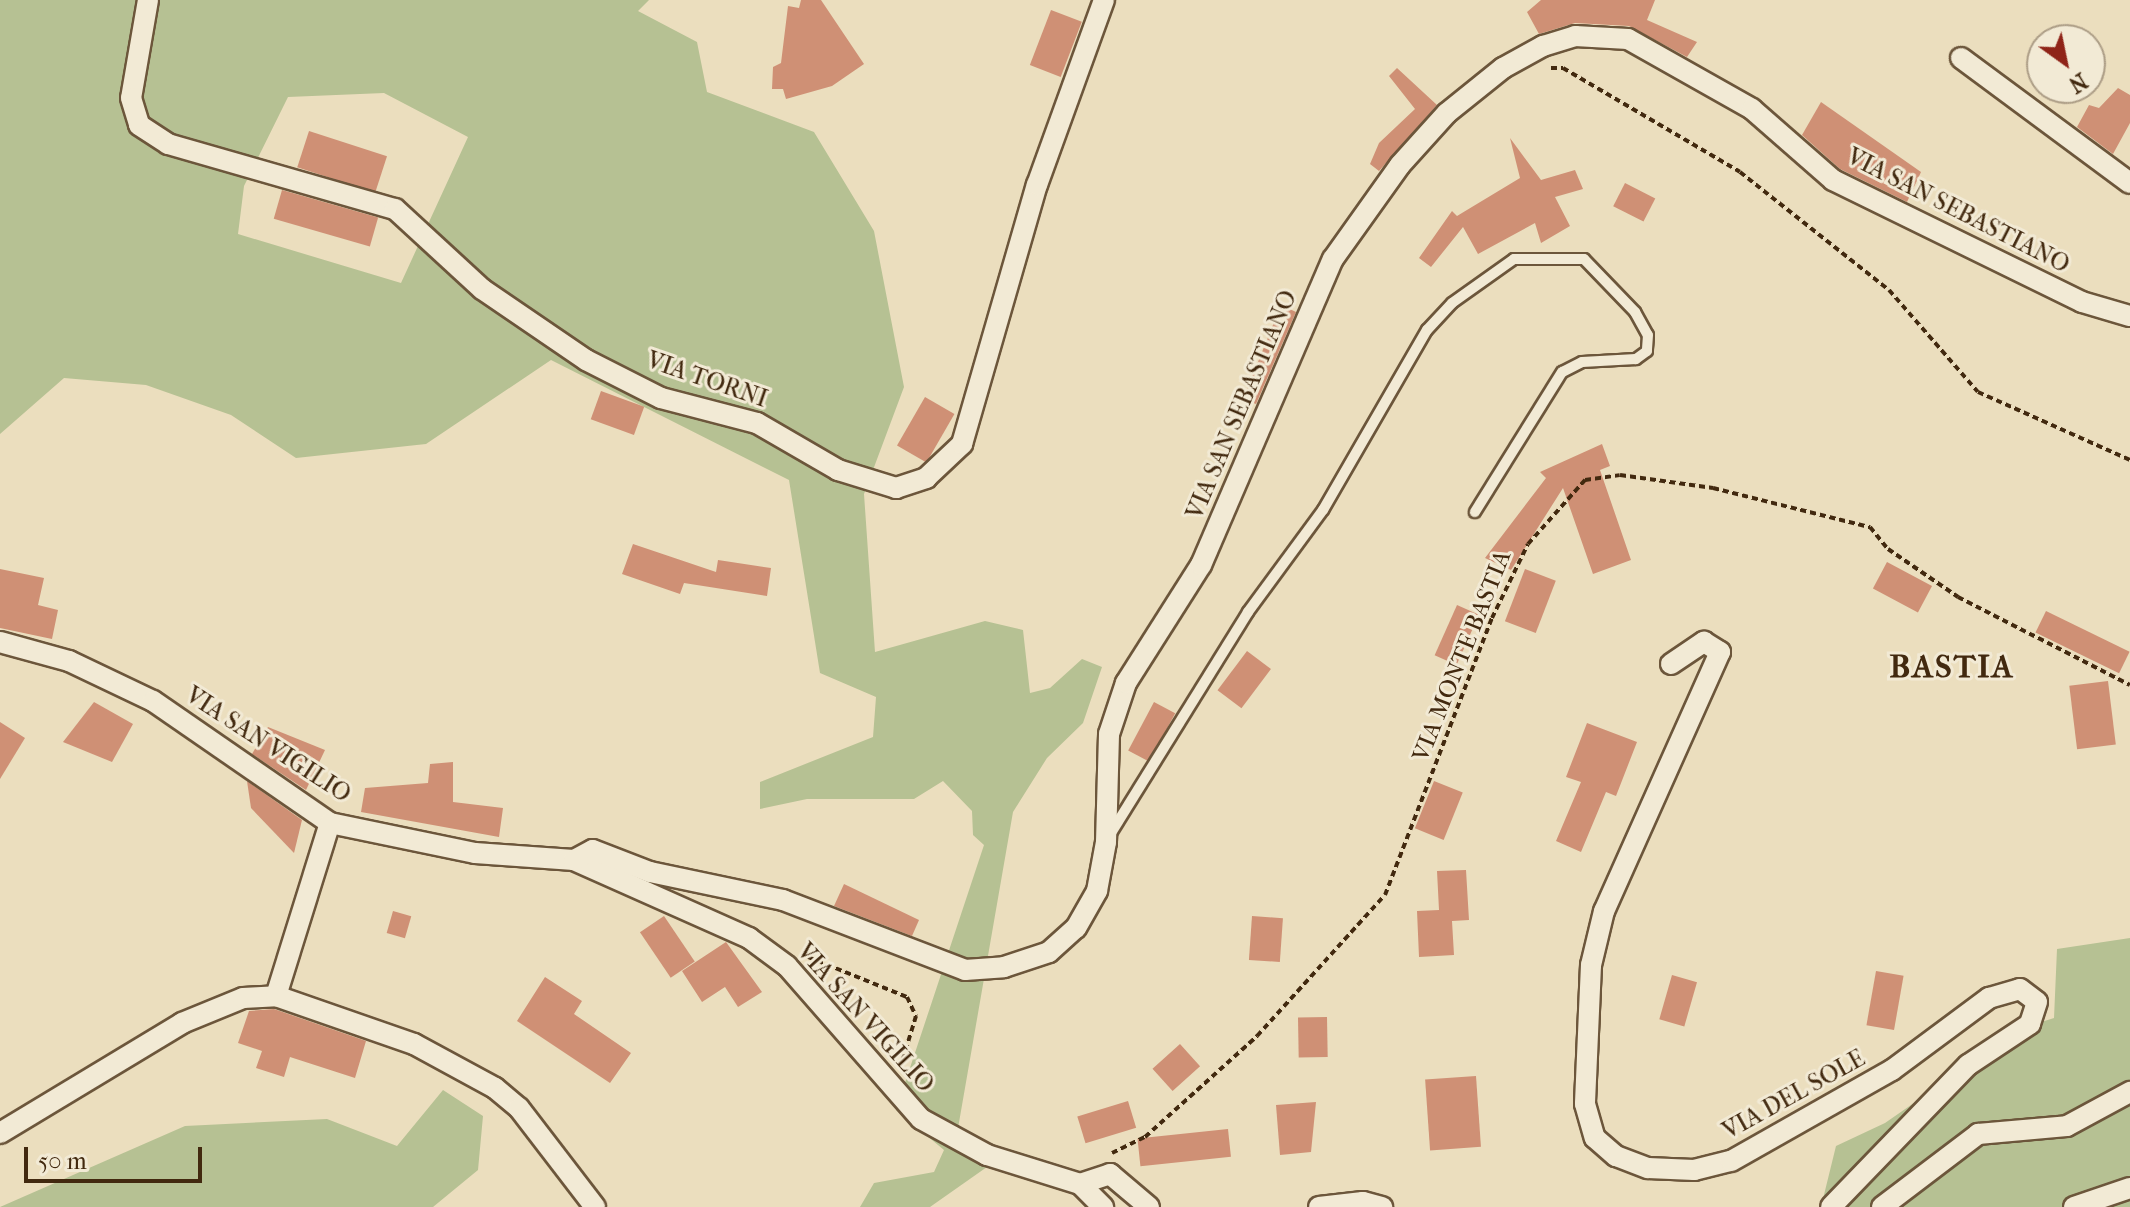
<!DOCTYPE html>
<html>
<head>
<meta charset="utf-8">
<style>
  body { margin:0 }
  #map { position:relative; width:2130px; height:1207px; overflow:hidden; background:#ebdebe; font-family:"IM FELL French Canon",serif }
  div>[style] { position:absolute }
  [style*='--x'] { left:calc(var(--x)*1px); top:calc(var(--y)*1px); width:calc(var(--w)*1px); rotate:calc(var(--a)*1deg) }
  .green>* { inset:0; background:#b6c193 }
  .building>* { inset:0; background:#cf9075; transform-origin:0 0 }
  .path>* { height:4px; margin-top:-2px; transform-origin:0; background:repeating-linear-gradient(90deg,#42290f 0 6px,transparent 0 10px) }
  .roads { filter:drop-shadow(2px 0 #6c563b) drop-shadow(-2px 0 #6c563b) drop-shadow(0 2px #6c563b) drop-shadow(0 -2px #6c563b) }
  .service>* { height:10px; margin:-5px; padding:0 5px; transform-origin:5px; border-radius:5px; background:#f2ead5 }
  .minor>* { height:20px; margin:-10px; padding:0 10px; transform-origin:10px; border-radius:10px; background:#f2ead5 }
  span { translate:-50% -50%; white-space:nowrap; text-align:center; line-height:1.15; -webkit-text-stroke:6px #f2ead5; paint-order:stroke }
  .street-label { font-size:24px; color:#42290f }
  .district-label { font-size:32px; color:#42290f; font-weight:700; letter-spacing:2px }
  .north { position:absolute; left:2026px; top:24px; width:80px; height:80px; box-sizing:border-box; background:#f2ead5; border:2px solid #ac9d86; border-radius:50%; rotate:147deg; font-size:22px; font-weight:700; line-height:32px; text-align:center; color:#42290f }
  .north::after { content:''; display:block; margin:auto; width:28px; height:36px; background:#8f2418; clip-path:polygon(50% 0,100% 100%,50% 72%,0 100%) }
  .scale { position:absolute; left:24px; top:1147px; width:178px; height:36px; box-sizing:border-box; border:4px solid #42290f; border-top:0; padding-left:10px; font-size:24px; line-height:28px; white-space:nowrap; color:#42290f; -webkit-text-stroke:6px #f2ead5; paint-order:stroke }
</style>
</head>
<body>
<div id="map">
  <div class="green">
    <i style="clip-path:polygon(evenodd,0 0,649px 0,638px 11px,697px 42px,707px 92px,814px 132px,874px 231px,904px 387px,864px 494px,875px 652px,985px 621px,1023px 630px,1030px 693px,1050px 688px,1082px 659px,1102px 667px,1083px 723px,1047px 758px,1013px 812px,957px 1134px,1004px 1155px,930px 1207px,860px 1207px,874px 1183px,934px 1172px,944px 1150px,896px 1110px,984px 845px,973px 835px,972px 811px,943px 781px,914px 799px,807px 799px,760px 809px,760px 782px,873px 737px,876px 697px,820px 673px,789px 480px,551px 360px,426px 444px,296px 458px,231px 415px,146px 385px,64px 378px,0 434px,0 0,384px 93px,468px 137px,401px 283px,238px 234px,244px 186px,288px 97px,384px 93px)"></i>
    <i style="clip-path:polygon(2130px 938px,2130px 1207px,1821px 1207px,1836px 1146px,1885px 1123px,2022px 1028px,2054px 1018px,2057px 949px)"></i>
    <i style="clip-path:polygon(443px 1090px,483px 1116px,478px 1170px,433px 1207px,0 1207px,185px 1126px,327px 1119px,397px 1146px)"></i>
  </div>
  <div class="building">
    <i style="clip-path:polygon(801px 0,821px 0,864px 64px,832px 86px,786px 99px,783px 89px,772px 89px,773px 67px,781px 63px,788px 6px,799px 8px)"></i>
    <i style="clip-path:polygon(1541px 0,1655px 0,1647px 20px,1697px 42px,1687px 57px,1629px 26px,1575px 23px,1539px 34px,1527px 12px)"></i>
    <i style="left:1051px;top:10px;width:33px;height:59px;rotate:21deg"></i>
    <i style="clip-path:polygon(1397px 68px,1437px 105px,1379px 171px,1370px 164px,1379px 143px,1415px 109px,1389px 76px)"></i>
    <i style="clip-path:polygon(2118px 88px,2130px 95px,2130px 123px,2113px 154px,2077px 127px,2089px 105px,2099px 108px)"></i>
    <i style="clip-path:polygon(1821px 102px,1921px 172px,1907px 202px,1840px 169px,1802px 135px)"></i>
    <i style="left:309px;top:131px;width:82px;height:38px;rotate:18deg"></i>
    <i style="clip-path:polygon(1510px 138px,1541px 180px,1575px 170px,1583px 189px,1555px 197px,1570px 226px,1541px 243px,1535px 223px,1478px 254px,1463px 227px,1431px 267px,1419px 258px,1452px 211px,1457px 216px,1520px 178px)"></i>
    <i style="left:1625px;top:183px;width:34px;height:26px;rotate:27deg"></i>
    <i style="left:282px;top:190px;width:100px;height:30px;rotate:16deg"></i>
    <i style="clip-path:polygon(1281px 305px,1296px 312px,1256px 404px,1243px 399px)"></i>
    <i style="left:601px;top:391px;width:46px;height:30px;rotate:20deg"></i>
    <i style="left:925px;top:397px;width:34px;height:56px;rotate:30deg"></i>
    <i style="clip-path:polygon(1602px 444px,1610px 466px,1600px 470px,1631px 560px,1593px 574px,1563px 488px,1511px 570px,1485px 558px,1546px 478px,1540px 472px)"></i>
    <i style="clip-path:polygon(633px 544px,716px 572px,718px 560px,771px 568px,767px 596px,684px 583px,680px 594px,622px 574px)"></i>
    <i style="left:1887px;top:562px;width:51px;height:30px;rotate:28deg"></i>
    <i style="clip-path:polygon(0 569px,44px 578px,38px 605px,58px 610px,52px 639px,0 628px)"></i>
    <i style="left:1525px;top:569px;width:33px;height:56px;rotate:21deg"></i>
    <i style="left:1457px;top:605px;width:24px;height:55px;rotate:24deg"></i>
    <i style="left:2046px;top:611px;width:93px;height:24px;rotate:26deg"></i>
    <i style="left:1247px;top:651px;width:30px;height:49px;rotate:37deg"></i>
    <i style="left:2108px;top:681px;width:64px;height:39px;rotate:83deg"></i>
    <i style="clip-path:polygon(94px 702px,133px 724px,112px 762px,63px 742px)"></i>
    <i style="left:1154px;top:702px;width:24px;height:55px;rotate:28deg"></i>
    <i style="clip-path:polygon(0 722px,25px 738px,0 779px)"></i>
    <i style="clip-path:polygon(1587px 723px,1637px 742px,1616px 796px,1606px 792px,1581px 852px,1556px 841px,1581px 782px,1566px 777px)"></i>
    <i style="clip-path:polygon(268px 727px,325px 750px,306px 790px,252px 754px)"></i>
    <i style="clip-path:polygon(453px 762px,453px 802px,503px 808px,499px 837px,361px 812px,365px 788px,428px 783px,430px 764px)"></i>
    <i style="clip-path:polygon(247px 781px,302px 820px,294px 853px,251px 808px)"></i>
    <i style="left:1434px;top:781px;width:31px;height:51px;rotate:22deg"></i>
    <i style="clip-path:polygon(1466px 870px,1469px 920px,1452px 921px,1454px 955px,1419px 957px,1417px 911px,1439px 910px,1437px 871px)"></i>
    <i style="clip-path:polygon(844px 884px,919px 920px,912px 936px,834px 906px)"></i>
    <i style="left:393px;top:911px;width:19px;height:23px;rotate:16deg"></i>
    <i style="left:664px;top:916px;width:55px;height:29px;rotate:56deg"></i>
    <i style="left:1252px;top:916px;width:31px;height:44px;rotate:4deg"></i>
    <i style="clip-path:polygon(726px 942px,762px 992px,738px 1007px,725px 987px,702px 1002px,682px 971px)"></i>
    <i style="left:1876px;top:971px;width:28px;height:55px;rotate:10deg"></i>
    <i style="left:1672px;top:975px;width:26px;height:46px;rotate:16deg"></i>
    <i style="clip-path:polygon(545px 977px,582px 1001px,574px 1014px,631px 1053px,610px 1083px,517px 1021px)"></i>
    <i style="clip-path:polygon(274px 1009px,366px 1041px,355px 1078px,290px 1057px,284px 1077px,256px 1068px,262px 1051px,238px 1043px,249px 1011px)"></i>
    <i style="left:1327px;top:1017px;width:40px;height:29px;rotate:89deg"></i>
    <i style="left:1180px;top:1044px;width:30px;height:37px;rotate:48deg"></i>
    <i style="left:1476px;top:1076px;width:71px;height:51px;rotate:86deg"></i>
    <i style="left:1128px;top:1101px;width:28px;height:53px;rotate:73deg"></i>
    <i style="clip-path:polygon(1316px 1102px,1311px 1152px,1280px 1155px,1276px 1105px)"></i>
    <i style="left:1228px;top:1129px;width:28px;height:91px;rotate:84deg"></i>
  </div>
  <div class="path">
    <i style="--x:1551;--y:68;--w:12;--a:0"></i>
    <i style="--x:1563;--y:68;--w:205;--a:30.4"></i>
    <i style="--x:1740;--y:172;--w:190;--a:38.4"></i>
    <i style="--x:1889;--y:290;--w:135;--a:48.9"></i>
    <i style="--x:1978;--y:392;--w:167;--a:24.1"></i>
    <i style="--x:808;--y:957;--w:107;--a:22"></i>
    <i style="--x:907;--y:997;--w:21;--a:65"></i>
    <i style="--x:916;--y:1016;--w:51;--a:107"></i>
    <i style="--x:1112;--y:1153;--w:37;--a:-26"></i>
    <i style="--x:1145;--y:1137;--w:151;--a:-42"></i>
    <i style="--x:1257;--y:1036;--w:190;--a:-47.8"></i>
    <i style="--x:1385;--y:895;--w:297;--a:-68.9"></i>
    <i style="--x:1492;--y:618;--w:82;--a:-64.1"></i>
    <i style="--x:1528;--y:544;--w:86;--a:-48.3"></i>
    <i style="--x:1585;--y:480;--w:35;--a:-8"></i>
    <i style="--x:1620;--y:475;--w:94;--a:8"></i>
    <i style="--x:1713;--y:488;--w:162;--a:14"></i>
    <i style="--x:1870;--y:527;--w:28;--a:51"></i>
    <i style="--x:1888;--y:549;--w:85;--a:34.4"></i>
    <i style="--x:1958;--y:597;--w:193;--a:27.1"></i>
  </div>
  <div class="roads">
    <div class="service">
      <i style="--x:1111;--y:833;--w:260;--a:-58.2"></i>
      <i style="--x:1248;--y:612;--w:127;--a:-53.7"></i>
      <i style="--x:1323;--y:510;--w:208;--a:-60"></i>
      <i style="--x:1427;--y:330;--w:37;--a:-47"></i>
      <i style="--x:1452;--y:303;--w:76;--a:-35.4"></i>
      <i style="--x:1514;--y:259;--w:70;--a:0"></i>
      <i style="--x:1584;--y:259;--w:74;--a:46.1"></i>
      <i style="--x:1635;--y:312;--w:26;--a:61"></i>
      <i style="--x:1648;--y:335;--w:16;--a:94"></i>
      <i style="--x:1647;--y:351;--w:14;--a:144"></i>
      <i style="--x:1636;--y:359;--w:54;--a:176.8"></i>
      <i style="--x:1582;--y:362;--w:22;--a:153"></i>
      <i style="--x:1562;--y:372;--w:165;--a:121.9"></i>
    </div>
    <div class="minor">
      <i style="--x:148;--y:0;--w:99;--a:99.8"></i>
      <i style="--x:131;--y:98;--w:28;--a:73"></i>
      <i style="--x:139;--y:125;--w:35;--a:33"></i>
      <i style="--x:168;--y:144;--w:236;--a:16"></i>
      <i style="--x:395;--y:209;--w:118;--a:42.6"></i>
      <i style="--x:482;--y:289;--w:126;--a:34.3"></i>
      <i style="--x:586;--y:360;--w:84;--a:26.9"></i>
      <i style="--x:661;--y:398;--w:99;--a:14.6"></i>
      <i style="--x:757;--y:423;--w:94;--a:30.1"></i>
      <i style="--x:838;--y:470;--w:61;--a:17.2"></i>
      <i style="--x:896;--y:488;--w:32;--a:-18"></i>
      <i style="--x:926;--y:478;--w:50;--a:-43.4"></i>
      <i style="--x:962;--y:444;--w:270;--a:-73.9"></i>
      <i style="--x:1037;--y:185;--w:197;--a:-70.1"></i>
      <i style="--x:1961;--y:58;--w:210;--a:36.5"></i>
      <i style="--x:0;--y:642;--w:72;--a:15.4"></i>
      <i style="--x:69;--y:661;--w:93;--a:25.5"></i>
      <i style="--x:153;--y:701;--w:215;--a:34.6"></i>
      <i style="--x:330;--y:823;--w:148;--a:11.7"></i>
      <i style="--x:475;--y:853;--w:99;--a:4"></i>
      <i style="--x:574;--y:860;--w:192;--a:24"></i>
      <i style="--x:749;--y:938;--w:47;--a:36.4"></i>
      <i style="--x:787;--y:966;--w:203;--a:48.8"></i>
      <i style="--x:921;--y:1119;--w:75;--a:28.6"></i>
      <i style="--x:987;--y:1155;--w:97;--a:17.3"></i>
      <i style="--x:1080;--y:1184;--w:33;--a:45"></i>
      <i style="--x:1671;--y:664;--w:40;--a:-34"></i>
      <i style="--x:1704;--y:642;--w:19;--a:32"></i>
      <i style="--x:1720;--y:652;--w:284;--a:114.1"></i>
      <i style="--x:1604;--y:911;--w:56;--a:103.5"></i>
      <i style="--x:1591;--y:965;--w:139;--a:92.5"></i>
      <i style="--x:1585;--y:1104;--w:35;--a:74"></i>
      <i style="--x:1595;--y:1138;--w:28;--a:41"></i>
      <i style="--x:1616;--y:1156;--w:34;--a:21"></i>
      <i style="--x:1648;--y:1168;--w:46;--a:2.5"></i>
      <i style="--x:1694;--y:1170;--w:38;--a:-14"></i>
      <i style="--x:1731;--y:1161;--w:185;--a:-29.5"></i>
      <i style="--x:1892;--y:1070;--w:121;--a:-36.6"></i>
      <i style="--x:1989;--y:998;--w:32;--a:-16"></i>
      <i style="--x:2020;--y:989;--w:21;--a:37"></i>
      <i style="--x:2037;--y:1002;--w:23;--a:108"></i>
      <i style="--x:2030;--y:1024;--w:74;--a:146.5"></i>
      <i style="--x:1968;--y:1065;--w:197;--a:134"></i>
      <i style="--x:574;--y:860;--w:21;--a:-28"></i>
      <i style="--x:593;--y:850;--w:61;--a:21.1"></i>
      <i style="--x:650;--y:872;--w:136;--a:11.9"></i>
      <i style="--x:783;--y:900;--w:195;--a:21"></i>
      <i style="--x:965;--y:970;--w:39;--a:-4"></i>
      <i style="--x:1004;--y:967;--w:47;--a:-18.4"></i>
      <i style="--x:1049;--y:952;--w:36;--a:-42"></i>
      <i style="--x:1076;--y:928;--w:43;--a:-60.4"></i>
      <i style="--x:1097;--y:891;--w:50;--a:-79.6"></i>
      <i style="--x:1106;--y:842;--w:108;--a:-88.4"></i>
      <i style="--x:1109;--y:734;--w:54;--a:-71.6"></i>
      <i style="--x:1126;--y:683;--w:140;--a:-57.6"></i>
      <i style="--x:1201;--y:565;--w:333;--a:-66.7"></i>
      <i style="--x:1333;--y:259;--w:115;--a:-54.5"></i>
      <i style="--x:1400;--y:165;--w:70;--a:-47.9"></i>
      <i style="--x:1447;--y:113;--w:72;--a:-38.8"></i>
      <i style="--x:1503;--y:68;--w:46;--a:-28.8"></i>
      <i style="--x:1543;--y:46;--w:34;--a:-17"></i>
      <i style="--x:1575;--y:36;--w:53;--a:3.2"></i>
      <i style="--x:1628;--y:39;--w:142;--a:29.4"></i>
      <i style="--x:1752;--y:109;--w:108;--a:41.2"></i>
      <i style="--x:1833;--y:180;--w:277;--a:26.1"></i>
      <i style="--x:2082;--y:302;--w:50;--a:16.3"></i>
      <i style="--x:276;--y:996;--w:181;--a:-72.7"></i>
      <i style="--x:0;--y:1133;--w:213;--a:-31.1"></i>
      <i style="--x:182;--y:1023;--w:66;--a:-22.3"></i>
      <i style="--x:243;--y:998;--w:33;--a:-3"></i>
      <i style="--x:276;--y:996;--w:146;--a:19.2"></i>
      <i style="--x:414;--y:1044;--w:92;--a:28.5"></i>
      <i style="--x:495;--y:1088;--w:31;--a:40"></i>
      <i style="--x:519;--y:1108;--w:125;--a:52.5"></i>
      <i style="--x:1080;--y:1184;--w:32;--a:-18"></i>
      <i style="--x:1110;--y:1174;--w:51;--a:40.2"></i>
      <i style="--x:1319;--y:1207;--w:44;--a:-6.5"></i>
      <i style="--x:1363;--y:1202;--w:20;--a:15"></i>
      <i style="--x:1882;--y:1207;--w:121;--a:-37.2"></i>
      <i style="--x:1978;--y:1134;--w:89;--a:-5.1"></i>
      <i style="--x:2067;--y:1126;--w:72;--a:-28.4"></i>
      <i style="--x:2074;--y:1207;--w:59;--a:-18.7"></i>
    </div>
  </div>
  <div class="street-label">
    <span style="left:1958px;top:211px;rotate:27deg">VIA SAN SEBASTIANO</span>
    <span style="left:707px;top:380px;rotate:19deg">VIA TORNI</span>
    <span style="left:1242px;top:405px;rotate:-67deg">VIA SAN SEBASTIANO</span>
    <span style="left:1462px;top:656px;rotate:-68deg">VIA MONTE BASTIA</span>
    <span style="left:268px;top:745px;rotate:33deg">VIA SAN VIGILIO</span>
    <span style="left:865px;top:1018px;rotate:48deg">VIA SAN VIGILIO</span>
    <span style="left:1794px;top:1095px;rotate:-29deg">VIA DEL SOLE</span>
  </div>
  <div class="district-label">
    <span style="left:1952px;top:667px">BASTIA</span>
  </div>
  <div class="north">N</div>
  <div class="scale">50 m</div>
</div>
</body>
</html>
